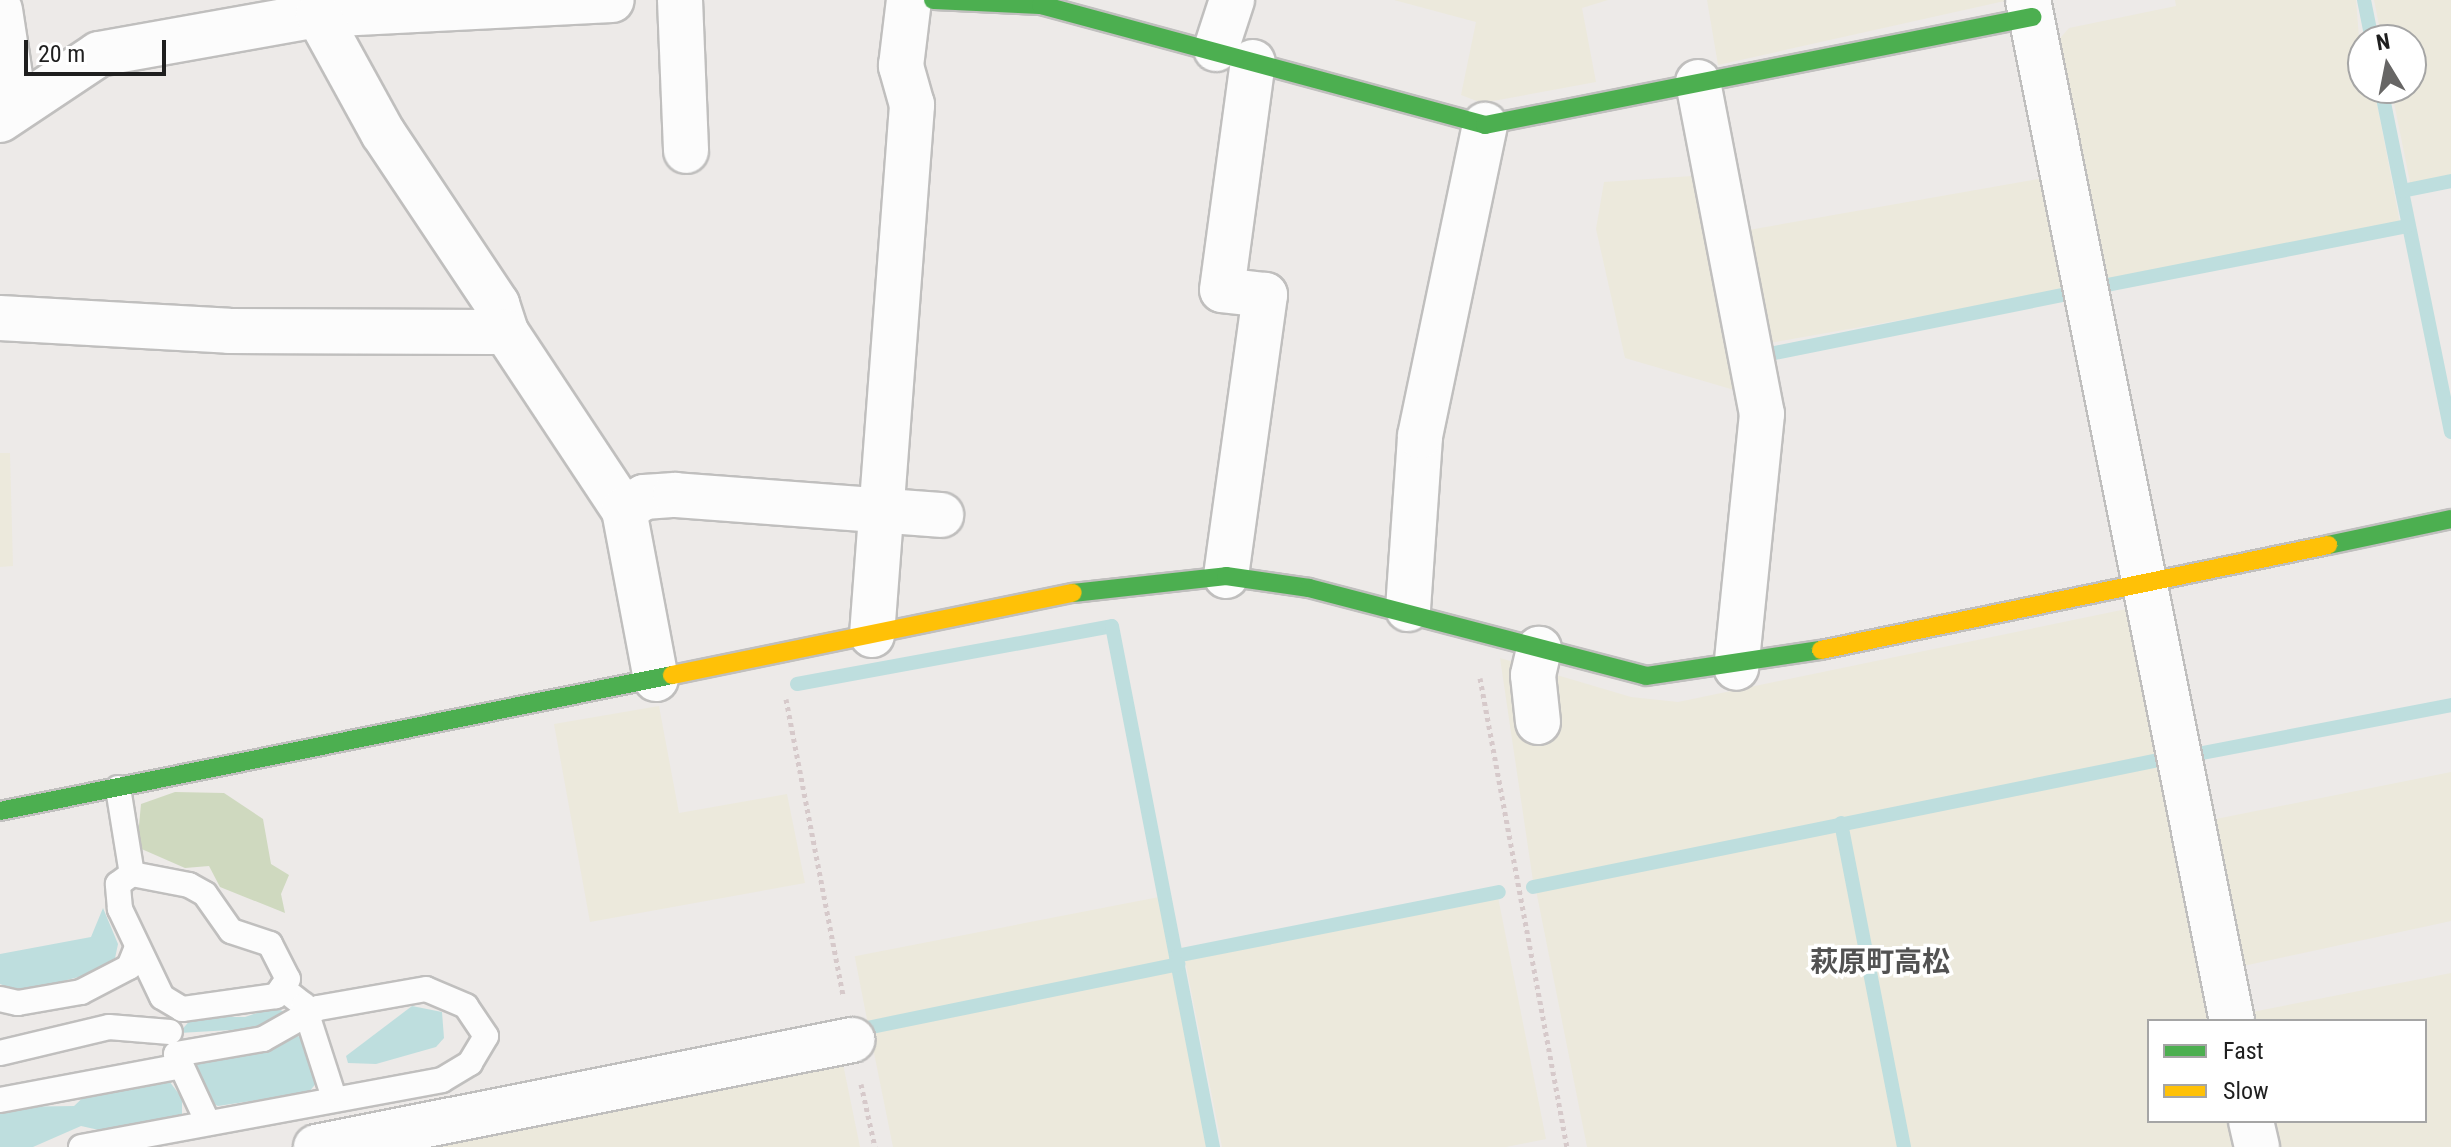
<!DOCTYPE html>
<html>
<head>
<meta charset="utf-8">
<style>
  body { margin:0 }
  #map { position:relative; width:2451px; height:1147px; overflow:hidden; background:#edeae8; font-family:"Roboto Condensed","Noto Sans JP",sans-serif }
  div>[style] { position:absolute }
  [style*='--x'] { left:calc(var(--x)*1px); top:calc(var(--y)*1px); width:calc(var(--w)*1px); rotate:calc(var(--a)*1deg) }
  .farmland>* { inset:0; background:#ece9dc; transform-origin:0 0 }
  .forest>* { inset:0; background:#cfd9bf }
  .water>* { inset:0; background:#bedede }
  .stream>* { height:14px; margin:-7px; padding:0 7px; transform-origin:7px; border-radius:7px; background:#bedede }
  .path>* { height:5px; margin-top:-2.5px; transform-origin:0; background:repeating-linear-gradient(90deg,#d6c9ca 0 4px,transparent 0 8px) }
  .roads { filter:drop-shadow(2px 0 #c0bfbe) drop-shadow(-2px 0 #c0bfbe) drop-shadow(0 2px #c0bfbe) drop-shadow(0 -2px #c0bfbe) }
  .lane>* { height:24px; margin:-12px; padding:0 12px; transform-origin:12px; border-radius:12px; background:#fcfcfc }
  .street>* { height:44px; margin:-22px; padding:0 22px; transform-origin:22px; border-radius:22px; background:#fcfcfc }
  .fast>* { height:18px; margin:-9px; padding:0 9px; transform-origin:9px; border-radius:9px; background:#4caf50 }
  .slow>* { height:18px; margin:-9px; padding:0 9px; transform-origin:9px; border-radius:9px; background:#ffc107 }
  span { translate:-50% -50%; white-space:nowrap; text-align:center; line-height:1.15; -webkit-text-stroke:7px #fff; paint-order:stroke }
  .quarter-label { font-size:28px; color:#525252; font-weight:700 }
  .legend { position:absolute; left:2147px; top:1019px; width:280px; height:104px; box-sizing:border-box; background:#fff; border:2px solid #a5a5a5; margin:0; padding:10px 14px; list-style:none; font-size:24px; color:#1f1f1f }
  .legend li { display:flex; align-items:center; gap:16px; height:40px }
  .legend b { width:40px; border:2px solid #a5a5a5 }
  .north { position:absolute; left:2347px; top:24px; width:80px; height:80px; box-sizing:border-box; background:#fff; border:2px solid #a5a5a5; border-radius:50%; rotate:350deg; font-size:22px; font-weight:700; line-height:32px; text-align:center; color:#1f1f1f }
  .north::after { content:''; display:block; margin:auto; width:28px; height:36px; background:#676665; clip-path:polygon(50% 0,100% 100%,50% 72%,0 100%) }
  .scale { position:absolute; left:24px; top:40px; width:142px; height:36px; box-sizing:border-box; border:4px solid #1f1f1f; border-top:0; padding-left:10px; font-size:24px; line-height:28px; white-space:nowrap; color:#1f1f1f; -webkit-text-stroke:6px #fff; paint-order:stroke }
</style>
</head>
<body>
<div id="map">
  <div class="farmland">
    <i style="clip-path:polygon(1394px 0,1608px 0,1582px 8px,1596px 82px,1482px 103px,1461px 95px,1476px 22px)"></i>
    <i style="clip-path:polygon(1707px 0,2009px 0,1718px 65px)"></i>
    <i style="clip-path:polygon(2175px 0,2356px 0,2363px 88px,2374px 88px,2400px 223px,2102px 284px,2054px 45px,2069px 28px,2176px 6px)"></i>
    <i style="clip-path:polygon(2374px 0,2451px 0,2451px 179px,2411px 187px,2391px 88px,2411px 88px,2411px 40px,2382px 40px)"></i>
    <i style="clip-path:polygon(1707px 175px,1748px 394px,1625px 358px,1596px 229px,1604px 182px)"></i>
    <i style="left:2055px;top:176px;width:115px;height:318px;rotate:80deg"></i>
    <i style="clip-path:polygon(0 453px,10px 453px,13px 566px,0 567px)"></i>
    <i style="clip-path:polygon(2136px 607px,2163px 754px,1533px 881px,1500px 658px,1631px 697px,1678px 702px)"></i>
    <i style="clip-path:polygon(659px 706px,679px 813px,787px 794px,805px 883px,590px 922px,554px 724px)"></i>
    <i style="clip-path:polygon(2166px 763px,2218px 1021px,2149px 1021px,2149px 1121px,2238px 1121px,2243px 1147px,1909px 1147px,1847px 827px)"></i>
    <i style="clip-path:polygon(2451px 772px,2451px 921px,2234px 968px,2206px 821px)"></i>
    <i style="clip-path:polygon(1837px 829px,1899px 1147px,1587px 1147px,1536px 890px)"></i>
    <i style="left:1159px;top:897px;width:67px;height:310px;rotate:79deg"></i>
    <i style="clip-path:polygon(1498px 897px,1546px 1139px,1506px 1147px,1222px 1147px,1185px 960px)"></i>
    <i style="clip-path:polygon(1173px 969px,1207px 1147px,893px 1147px,870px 1033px)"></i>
    <i style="clip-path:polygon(2451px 973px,2451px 1147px,2274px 1147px,2269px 1121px,2425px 1121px,2425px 1021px,2249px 1021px,2247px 1013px)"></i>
    <i style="clip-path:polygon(842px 1059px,860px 1147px,399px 1147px)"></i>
  </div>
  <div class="forest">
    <i style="clip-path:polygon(175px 792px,224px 793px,263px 819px,271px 864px,289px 875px,281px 894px,285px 913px,220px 887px,209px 866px,185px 868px,137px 847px,141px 804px)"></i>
  </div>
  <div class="water">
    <i style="clip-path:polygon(103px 908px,118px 944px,113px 968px,21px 992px,0 984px,0 954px,91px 937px)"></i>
    <i style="clip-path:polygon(412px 1006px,442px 1012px,444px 1038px,436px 1047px,376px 1064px,348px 1063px,346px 1056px)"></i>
    <i style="clip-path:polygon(275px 1007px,284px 1012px,263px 1028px,179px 1033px,193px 1017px,245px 1017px)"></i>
    <i style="clip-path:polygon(292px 1035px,307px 1038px,318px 1081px,309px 1092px,218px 1106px,207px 1101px,188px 1061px)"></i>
    <i style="clip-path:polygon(166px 1077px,182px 1098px,182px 1117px,108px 1132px,81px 1126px,33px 1147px,0 1147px,0 1114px,8px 1107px,74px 1106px,89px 1092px)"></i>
  </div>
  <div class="stream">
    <i style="--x:2364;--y:0;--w:41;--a:78.7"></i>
    <i style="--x:2381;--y:88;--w:351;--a:78.5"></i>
    <i style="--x:2402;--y:191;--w:50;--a:-11.5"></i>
    <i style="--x:2102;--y:286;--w:312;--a:-11.1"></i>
    <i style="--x:1765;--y:355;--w:314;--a:-11.4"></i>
    <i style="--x:797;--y:684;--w:320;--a:-10.4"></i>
    <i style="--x:1112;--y:626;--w:531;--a:79.03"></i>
    <i style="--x:2192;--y:755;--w:264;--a:-10.9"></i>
    <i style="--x:1841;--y:823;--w:330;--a:79"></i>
    <i style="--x:1533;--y:887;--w:644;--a:-11.47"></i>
    <i style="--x:1176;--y:956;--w:329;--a:-11.2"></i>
    <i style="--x:867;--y:1028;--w:318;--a:-11.6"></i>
  </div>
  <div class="path">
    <i style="--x:1480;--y:678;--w:477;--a:79.5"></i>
    <i style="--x:786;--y:699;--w:302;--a:79.1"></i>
    <i style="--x:861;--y:1084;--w:65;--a:77.5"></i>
  </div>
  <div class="roads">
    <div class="lane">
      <i style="--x:118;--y:788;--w:87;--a:80.8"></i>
      <i style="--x:132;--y:874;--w:58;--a:10.9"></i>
      <i style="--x:189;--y:885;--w:18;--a:29"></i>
      <i style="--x:205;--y:894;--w:45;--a:54.9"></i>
      <i style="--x:231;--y:931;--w:41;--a:18.4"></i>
      <i style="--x:270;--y:944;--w:39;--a:63"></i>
      <i style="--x:288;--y:979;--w:21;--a:125"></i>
      <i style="--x:276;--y:996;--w:95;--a:172.1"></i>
      <i style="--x:182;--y:1009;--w:23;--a:-149"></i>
      <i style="--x:162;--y:997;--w:98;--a:-115.5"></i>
      <i style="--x:120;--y:909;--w:25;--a:-95"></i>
      <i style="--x:118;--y:884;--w:17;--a:-36"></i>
      <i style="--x:282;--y:988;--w:28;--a:38"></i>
      <i style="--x:304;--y:1005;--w:98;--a:72.1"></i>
      <i style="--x:0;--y:999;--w:18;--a:13"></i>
      <i style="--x:18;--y:1003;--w:64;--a:-9.9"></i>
      <i style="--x:81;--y:992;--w:54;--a:-27.5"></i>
      <i style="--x:129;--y:967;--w:18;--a:-68"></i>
      <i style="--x:0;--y:1053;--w:112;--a:-13.4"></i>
      <i style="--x:109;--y:1027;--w:61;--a:4.7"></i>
      <i style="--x:176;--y:1054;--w:76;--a:65.1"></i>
      <i style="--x:0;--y:1100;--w:180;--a:-10.6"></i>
      <i style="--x:81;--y:1147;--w:367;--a:-10.5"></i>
      <i style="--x:442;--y:1080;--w:33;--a:-31"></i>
      <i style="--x:470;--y:1063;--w:31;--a:-59"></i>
      <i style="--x:486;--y:1036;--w:36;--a:-124"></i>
      <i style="--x:466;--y:1006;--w:43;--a:-157"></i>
      <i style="--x:426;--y:989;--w:110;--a:170"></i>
      <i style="--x:318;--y:1008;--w:63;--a:150.6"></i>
      <i style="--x:263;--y:1039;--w:88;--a:170.2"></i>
    </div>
    <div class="street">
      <i style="--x:315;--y:0;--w:15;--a:79"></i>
      <i style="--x:318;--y:15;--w:294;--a:-2.9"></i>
      <i style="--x:680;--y:0;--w:151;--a:87.7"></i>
      <i style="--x:2028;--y:0;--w:1041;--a:78.7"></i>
      <i style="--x:0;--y:10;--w:99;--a:81.3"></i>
      <i style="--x:15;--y:108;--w:15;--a:-169"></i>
      <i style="--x:1216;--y:49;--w:52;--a:-71.9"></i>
      <i style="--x:1698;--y:82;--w:338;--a:79.1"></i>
      <i style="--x:1762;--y:414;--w:255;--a:95.8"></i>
      <i style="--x:0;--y:120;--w:119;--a:-33.7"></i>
      <i style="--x:99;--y:54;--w:222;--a:-10.1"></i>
      <i style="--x:318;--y:15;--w:135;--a:61.2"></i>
      <i style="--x:383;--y:133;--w:206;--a:56.3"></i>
      <i style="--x:497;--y:304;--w:29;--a:72"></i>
      <i style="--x:506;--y:332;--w:214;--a:56.5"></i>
      <i style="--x:624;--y:510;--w:172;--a:79.3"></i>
      <i style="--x:0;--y:318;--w:229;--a:3.2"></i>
      <i style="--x:229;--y:331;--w:277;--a:0.2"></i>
      <i style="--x:624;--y:510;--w:24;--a:-33"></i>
      <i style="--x:644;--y:497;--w:31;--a:-4"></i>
      <i style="--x:675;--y:495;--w:267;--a:4.3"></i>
      <i style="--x:1226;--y:576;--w:284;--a:-82.1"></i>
      <i style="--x:1265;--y:295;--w:43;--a:-173.4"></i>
      <i style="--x:1222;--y:290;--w:230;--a:-82.3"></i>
      <i style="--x:1408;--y:609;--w:173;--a:-86"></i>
      <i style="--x:1420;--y:436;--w:318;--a:-78.2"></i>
      <i style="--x:872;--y:635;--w:532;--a:-85.68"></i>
      <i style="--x:912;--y:105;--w:41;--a:-105.8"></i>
      <i style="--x:901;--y:66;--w:66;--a:-83.1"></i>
      <i style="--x:1538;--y:722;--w:47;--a:-96.1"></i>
      <i style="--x:1533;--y:675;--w:27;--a:-77"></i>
      <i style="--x:2251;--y:1121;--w:27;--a:77"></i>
      <i style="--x:316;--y:1147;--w:547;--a:-11.29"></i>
    </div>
    <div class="fast">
      <i style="--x:933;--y:0;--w:108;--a:2.7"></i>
      <i style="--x:1041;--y:5;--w:460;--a:15.1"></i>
      <i style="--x:1485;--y:125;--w:558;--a:-11.17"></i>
      <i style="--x:2328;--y:545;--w:126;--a:-11.9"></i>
      <i style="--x:1073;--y:593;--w:154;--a:-6.3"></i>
      <i style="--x:1226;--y:576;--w:84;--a:8.2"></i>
      <i style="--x:1309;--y:588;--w:348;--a:14.6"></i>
      <i style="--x:1646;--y:676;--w:177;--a:-8.5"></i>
      <i style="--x:0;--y:811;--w:686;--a:-11.44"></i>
    </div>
    <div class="slow">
      <i style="--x:1821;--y:650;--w:518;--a:-11.7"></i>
      <i style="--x:672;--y:675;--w:409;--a:-11.6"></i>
    </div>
  </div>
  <div class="quarter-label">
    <span style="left:1880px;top:962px">萩原町高松</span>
  </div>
  <ul class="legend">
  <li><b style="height:10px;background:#4caf50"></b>Fast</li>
  <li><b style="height:10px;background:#ffc107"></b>Slow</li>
  </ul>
  <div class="north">N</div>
  <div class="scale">20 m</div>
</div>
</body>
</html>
